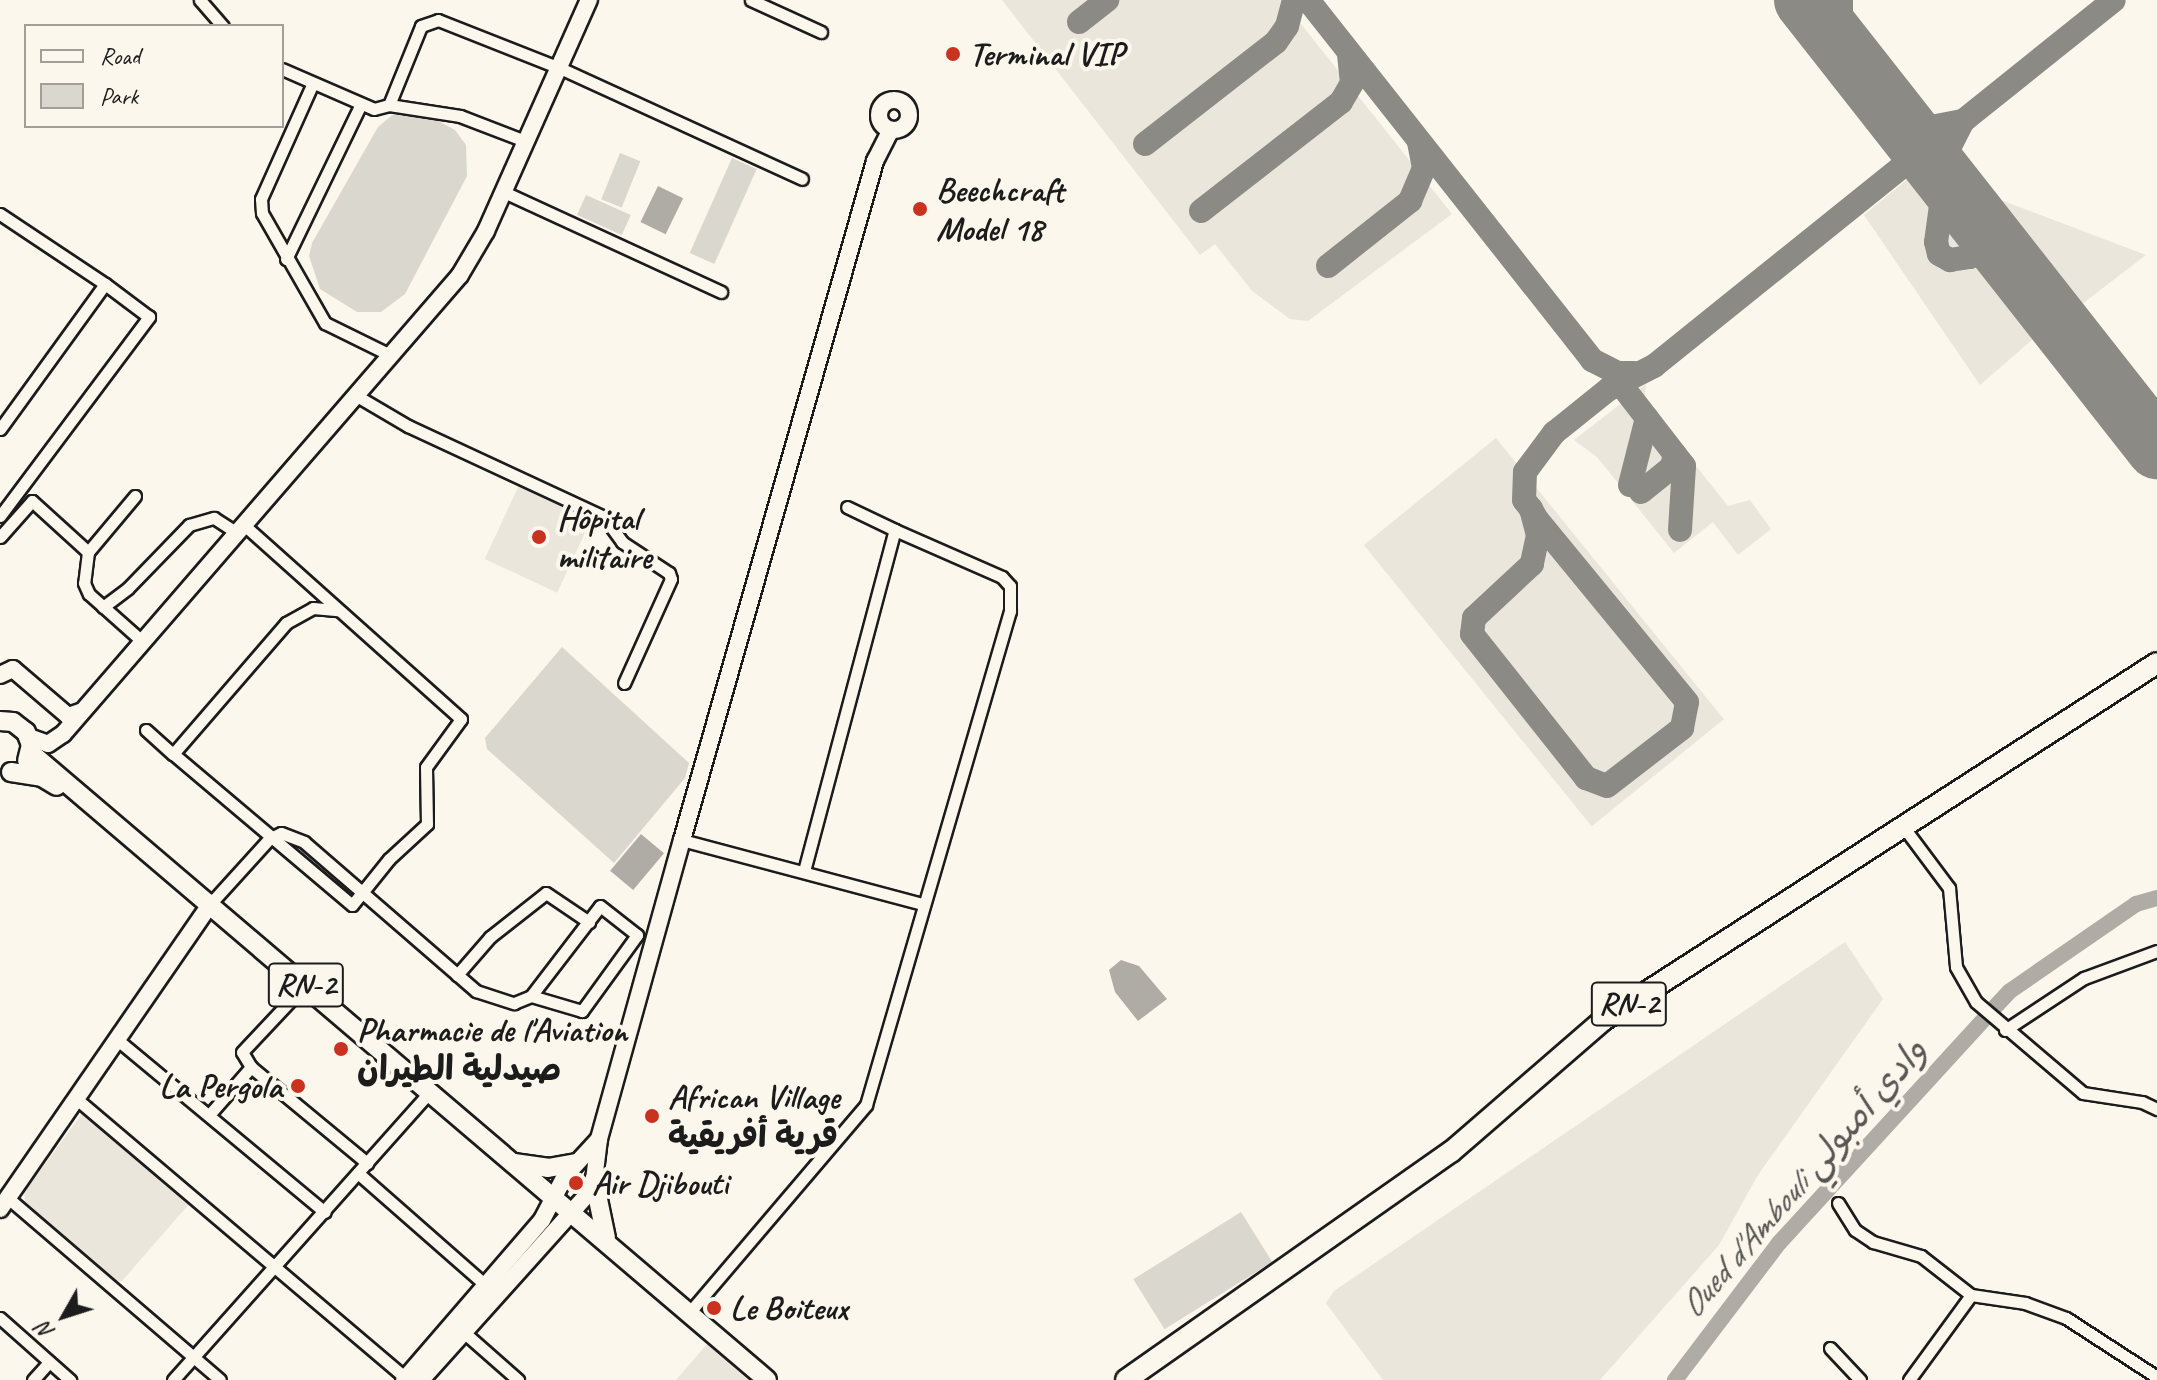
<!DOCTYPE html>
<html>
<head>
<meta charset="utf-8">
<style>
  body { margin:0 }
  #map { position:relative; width:2157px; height:1380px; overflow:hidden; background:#fbf7ec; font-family:Caveat,"Playpen Sans Arabic",sans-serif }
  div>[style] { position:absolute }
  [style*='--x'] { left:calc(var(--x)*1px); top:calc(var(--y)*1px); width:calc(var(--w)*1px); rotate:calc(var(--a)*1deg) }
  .built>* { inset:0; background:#eae6dc; transform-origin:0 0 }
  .green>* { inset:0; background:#dad7ce; transform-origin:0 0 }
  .water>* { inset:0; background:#afaca5; transform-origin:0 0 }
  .river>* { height:16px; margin:-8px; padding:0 8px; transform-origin:8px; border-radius:8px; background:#afaca5 }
  .taxiway>* { height:24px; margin:-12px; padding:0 12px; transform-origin:12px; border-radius:12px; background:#8c8a84 }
  .runway>* { height:62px; margin:-31px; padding:0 31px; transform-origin:31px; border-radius:31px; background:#8c8a84 }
  .roads { filter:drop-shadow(2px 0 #1c1c1c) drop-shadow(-2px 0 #1c1c1c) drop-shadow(0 2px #1c1c1c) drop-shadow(0 -2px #1c1c1c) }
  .street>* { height:11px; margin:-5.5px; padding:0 5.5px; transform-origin:5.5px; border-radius:5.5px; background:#fbf7ec }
  .secondary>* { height:16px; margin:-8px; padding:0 8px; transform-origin:8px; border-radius:8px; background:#fbf7ec }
  .secondary>.ring { margin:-8px; padding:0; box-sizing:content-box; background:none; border:16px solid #fbf7ec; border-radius:50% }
  .primary>* { height:18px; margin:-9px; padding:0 9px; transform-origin:9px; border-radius:9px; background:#fbf7ec }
  .highway>* { height:20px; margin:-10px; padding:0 10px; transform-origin:10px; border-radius:10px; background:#fbf7ec }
  .dots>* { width:22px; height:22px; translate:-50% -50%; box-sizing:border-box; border:4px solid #fbf7ec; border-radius:50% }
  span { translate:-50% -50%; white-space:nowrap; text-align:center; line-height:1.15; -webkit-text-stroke:8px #fbf7ec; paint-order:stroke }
  .shield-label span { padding:2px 6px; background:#fbf7ec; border:2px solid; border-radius:6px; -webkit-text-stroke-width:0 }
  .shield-label { font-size:32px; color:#1c1c1c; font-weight:700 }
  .poi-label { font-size:34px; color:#1c1c1c; font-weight:700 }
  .left { translate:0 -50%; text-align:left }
  .right { translate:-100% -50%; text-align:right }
  .water-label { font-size:36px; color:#575653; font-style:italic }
  .legend { position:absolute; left:24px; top:24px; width:260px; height:104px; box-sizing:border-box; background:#fbf7ec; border:2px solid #a29f99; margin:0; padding:10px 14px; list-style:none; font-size:24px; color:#1c1c1c }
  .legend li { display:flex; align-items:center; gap:16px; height:40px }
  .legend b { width:40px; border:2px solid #a29f99 }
  .north { position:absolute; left:24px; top:1276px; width:80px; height:80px; -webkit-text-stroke:6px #fbf7ec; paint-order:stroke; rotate:231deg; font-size:22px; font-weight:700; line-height:32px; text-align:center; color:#1c1c1c }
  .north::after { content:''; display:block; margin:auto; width:28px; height:36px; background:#1c1c1c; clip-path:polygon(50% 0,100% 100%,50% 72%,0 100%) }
</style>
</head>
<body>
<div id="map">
  <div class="built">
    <i style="clip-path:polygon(1002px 0,1282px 0,1452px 214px,1308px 321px,1290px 319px,1252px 291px,1215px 244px,1200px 255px)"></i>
    <i style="clip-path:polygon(1915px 173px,2040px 333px,1980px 385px,1864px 215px)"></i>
    <i style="clip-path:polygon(1998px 199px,2146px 255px,2082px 304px)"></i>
    <i style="clip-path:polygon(1646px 384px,1644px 401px,1728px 506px,1750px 500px,1771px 529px,1738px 555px,1713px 522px,1674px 553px,1597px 457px,1574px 440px)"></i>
    <i style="left:1496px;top:438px;width:362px;height:170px;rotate:51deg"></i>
    <i style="left:521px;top:481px;width:80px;height:86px;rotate:25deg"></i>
    <i style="clip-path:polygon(1845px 942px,1883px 999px,1758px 1175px,1719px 1245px,1600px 1380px,1383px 1380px,1326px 1303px,1334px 1291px)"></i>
    <i style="clip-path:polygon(83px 1112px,189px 1204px,122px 1281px,114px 1282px,25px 1201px,24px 1193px)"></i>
    <i style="clip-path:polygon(707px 1344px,748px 1380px,676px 1380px)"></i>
  </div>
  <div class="green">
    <i style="clip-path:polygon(420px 111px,455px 130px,466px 145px,467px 176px,405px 294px,381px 312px,357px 312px,320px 289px,309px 256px,312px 243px,378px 127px,396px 112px)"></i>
    <i style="left:620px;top:153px;width:22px;height:50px;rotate:22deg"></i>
    <i style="left:732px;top:158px;width:27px;height:104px;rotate:24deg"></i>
    <i style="left:586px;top:195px;width:49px;height:22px;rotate:24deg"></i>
    <i style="clip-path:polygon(562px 647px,689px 763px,685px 778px,614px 863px,487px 749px,485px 738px)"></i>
    <i style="left:1241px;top:1212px;width:59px;height:127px;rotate:58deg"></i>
  </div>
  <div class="water">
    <i style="left:658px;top:186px;width:28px;height:40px;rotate:26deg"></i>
    <i style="left:641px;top:834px;width:30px;height:48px;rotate:40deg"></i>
    <i style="clip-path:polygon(1121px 960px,1139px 966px,1167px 999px,1138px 1021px,1115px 992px,1109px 970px)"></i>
  </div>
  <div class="river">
    <i style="--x:1994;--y:1008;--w:23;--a:-47"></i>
    <i style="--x:2010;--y:991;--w:153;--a:-34.6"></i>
    <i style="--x:2136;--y:904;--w:22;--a:-16"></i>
    <i style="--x:1675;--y:1380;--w:172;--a:-52.8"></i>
    <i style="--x:1779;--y:1243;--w:304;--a:-47.5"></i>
  </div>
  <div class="taxiway">
    <i style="--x:1308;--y:0;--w:459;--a:51.7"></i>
    <i style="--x:1592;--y:360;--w:28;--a:27"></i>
    <i style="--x:1617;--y:373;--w:17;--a:0"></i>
    <i style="--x:1079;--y:22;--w:36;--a:-38"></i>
    <i style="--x:1841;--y:46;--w:46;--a:-90"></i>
    <i style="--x:1901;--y:123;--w:30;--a:8"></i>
    <i style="--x:1931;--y:127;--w:33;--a:-11"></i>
    <i style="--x:1145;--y:144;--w:166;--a:-37.9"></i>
    <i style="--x:1276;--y:42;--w:19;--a:-55"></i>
    <i style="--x:1287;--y:26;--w:27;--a:-75"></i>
    <i style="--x:1936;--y:167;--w:25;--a:74"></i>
    <i style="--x:1943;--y:191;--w:51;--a:97.8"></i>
    <i style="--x:1936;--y:242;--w:12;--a:76"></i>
    <i style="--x:1939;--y:254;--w:13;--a:29"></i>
    <i style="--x:1950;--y:260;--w:20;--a:-9"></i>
    <i style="--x:1970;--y:257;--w:31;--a:-58"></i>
    <i style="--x:1947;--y:181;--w:27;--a:-92"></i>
    <i style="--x:1946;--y:154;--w:37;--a:-63"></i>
    <i style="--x:1963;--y:121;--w:193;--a:-38.7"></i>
    <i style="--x:1201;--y:211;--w:177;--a:-37.9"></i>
    <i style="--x:1341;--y:102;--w:22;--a:-60"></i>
    <i style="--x:1352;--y:83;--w:30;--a:-96"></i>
    <i style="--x:1328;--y:266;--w:105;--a:-38.4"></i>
    <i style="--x:1410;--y:201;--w:36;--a:-67"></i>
    <i style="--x:1424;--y:168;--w:25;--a:-101"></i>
    <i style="--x:1619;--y:382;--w:106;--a:52.3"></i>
    <i style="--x:1684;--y:466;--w:64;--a:93.6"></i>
    <i style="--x:1630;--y:485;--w:69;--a:-75.8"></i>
    <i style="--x:1641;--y:492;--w:40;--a:-39"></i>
    <i style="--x:1672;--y:467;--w:13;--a:-77"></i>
    <i style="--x:1531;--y:509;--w:27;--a:75"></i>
    <i style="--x:1538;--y:535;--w:30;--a:102"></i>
    <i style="--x:1532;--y:564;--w:79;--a:137"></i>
    <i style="--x:1474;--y:618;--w:16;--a:97"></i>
    <i style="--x:1472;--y:634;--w:184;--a:51.6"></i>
    <i style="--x:1586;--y:778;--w:22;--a:21"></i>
    <i style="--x:1607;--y:786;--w:95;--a:-37.7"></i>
    <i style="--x:1682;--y:728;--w:26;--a:-79"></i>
    <i style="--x:1687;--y:702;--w:238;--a:-129.4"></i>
    <i style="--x:1536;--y:518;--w:10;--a:-119"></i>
    <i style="--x:1531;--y:509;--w:11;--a:-128"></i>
    <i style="--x:1524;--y:500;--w:28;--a:-88"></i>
    <i style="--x:1525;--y:472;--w:49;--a:-53.4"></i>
    <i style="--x:1554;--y:433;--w:70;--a:-38.7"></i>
    <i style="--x:1609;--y:389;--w:51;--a:-27.1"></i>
    <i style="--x:1654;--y:366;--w:322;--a:-38.8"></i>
    <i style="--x:1905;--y:164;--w:28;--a:-75"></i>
  </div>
  <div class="runway">
    <i style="--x:1805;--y:0;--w:570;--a:51.84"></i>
  </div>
  <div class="roads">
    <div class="street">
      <i style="--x:200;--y:0;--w:35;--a:49"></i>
      <i style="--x:751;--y:0;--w:77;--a:24.6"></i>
      <i style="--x:282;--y:69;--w:100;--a:23.5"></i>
      <i style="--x:374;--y:109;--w:16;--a:-15"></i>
      <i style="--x:389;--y:105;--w:72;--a:8.8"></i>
      <i style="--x:460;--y:116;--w:70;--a:21"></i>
      <i style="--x:312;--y:85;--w:125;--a:114.1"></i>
      <i style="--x:261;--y:199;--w:14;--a:86"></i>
      <i style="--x:262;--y:213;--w:127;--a:60.2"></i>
      <i style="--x:325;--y:323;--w:72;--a:26.2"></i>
      <i style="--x:389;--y:105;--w:85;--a:-67.9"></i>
      <i style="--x:421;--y:26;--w:18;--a:-19"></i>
      <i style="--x:438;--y:20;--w:131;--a:21.5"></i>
      <i style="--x:560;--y:68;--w:266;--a:24.6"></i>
      <i style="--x:504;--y:192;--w:239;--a:24.7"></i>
      <i style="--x:0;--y:214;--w:126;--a:33.7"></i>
      <i style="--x:105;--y:284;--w:179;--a:125.9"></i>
      <i style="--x:286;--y:259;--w:172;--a:-64.2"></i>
      <i style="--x:357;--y:396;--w:59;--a:30.5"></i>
      <i style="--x:408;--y:426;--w:216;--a:24.9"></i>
      <i style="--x:604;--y:517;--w:31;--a:54"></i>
      <i style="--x:622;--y:542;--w:56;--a:33.4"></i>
      <i style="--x:669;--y:573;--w:6;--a:72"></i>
      <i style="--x:671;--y:579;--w:114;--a:114.3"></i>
      <i style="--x:135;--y:496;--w:73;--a:130"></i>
      <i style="--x:88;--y:552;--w:31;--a:97"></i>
      <i style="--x:84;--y:583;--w:12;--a:66"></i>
      <i style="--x:89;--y:594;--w:72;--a:41.6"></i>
      <i style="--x:0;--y:516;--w:249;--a:-53.2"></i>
      <i style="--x:149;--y:317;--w:55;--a:-143.1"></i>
      <i style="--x:244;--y:525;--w:291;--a:41.8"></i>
      <i style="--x:461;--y:719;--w:59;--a:126.1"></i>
      <i style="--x:426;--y:767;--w:57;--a:89"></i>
      <i style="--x:427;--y:824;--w:52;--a:137.4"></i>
      <i style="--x:389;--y:859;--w:59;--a:128.8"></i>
      <i style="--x:352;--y:905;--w:234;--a:-139.8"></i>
      <i style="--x:173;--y:754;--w:173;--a:-49.2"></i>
      <i style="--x:286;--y:623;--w:31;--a:-29"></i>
      <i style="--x:313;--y:608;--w:25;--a:5"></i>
      <i style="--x:0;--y:537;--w:48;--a:-48.4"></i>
      <i style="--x:32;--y:501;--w:76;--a:42.3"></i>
      <i style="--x:103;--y:607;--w:31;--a:-37"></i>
      <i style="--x:128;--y:588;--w:88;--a:-45.9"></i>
      <i style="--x:189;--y:525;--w:26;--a:-16"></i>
      <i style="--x:214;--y:518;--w:27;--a:33"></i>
      <i style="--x:146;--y:730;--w:36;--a:42"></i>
      <i style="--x:1905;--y:829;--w:74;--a:53.3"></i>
      <i style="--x:1949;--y:888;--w:79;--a:84.9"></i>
      <i style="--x:1956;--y:967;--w:40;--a:60.3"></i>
      <i style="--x:1976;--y:1002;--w:140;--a:40.4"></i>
      <i style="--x:2083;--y:1093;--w:60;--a:8.7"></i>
      <i style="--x:2142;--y:1102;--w:17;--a:25"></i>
      <i style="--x:682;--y:840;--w:249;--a:14.9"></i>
      <i style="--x:804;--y:871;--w:353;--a:-75.1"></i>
      <i style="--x:895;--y:530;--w:53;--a:-154.4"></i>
      <i style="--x:211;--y:903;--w:86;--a:-47.8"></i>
      <i style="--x:269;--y:839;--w:13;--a:-27"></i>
      <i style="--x:281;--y:833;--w:25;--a:21"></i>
      <i style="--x:304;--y:842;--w:228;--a:40.9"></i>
      <i style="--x:476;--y:991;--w:40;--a:18"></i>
      <i style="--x:514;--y:1003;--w:18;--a:-22"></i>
      <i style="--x:531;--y:996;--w:113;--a:-52.5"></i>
      <i style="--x:600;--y:906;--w:47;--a:38.1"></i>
      <i style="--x:637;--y:935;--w:94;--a:125.9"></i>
      <i style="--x:582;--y:1011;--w:53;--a:-163.6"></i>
      <i style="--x:457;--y:975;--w:50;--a:-49"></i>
      <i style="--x:490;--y:937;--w:71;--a:-38.2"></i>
      <i style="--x:546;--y:893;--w:52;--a:34"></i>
      <i style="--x:2005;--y:1030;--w:95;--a:-33.4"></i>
      <i style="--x:2084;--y:978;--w:78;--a:-20.3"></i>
      <i style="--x:120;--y:1042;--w:266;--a:39.7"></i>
      <i style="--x:251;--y:1067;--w:17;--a:-121"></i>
      <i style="--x:242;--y:1052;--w:92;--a:-46.8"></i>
      <i style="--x:79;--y:1101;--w:431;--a:40.3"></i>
      <i style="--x:209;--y:1115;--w:64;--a:-48.8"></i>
      <i style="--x:251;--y:1067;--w:151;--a:39.6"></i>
      <i style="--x:359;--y:1174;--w:167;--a:41.3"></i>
      <i style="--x:8;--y:1198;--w:279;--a:40.6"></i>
      <i style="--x:1838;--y:1203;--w:32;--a:58"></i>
      <i style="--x:1855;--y:1230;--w:22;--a:34"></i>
      <i style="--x:1873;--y:1242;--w:50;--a:16.3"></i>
      <i style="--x:1921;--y:1256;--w:63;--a:38"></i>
      <i style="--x:1971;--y:1295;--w:55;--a:8.4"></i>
      <i style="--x:2025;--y:1303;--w:44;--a:20.1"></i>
      <i style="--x:2066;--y:1318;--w:108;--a:33"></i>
      <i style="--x:689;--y:1313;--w:273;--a:-49.6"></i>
      <i style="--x:866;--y:1105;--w:515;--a:-73.75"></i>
      <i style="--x:1010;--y:611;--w:25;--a:-90"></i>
      <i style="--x:1010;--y:586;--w:12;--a:-132"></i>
      <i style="--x:1002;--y:577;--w:117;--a:-156.3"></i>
      <i style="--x:0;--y:1318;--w:94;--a:41.5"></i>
      <i style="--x:459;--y:1328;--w:79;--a:41.4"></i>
      <i style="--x:1830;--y:1348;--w:44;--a:46.8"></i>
      <i style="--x:33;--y:1380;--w:24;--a:-48"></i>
      <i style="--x:173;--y:1380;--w:386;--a:-48.3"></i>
      <i style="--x:1909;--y:1380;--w:105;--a:-53.9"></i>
    </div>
    <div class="secondary">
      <i class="ring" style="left:879px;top:100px;width:14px;height:14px"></i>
      <i style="--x:0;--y:675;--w:14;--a:-25"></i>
      <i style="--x:13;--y:669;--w:72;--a:40.5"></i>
      <i style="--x:68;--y:716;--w:13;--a:-18"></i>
      <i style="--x:29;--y:737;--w:20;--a:20"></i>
      <i style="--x:48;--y:744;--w:18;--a:-34"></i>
      <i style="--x:63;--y:734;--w:607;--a:-49.14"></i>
      <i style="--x:460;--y:275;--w:51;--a:-59.4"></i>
      <i style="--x:486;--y:231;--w:253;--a:-66"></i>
      <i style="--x:0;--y:1209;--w:372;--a:-55.4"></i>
      <i style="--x:404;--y:1380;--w:211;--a:-49.2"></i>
      <i style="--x:542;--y:1220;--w:50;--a:-62.4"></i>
      <i style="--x:565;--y:1176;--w:50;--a:-47.4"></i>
      <i style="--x:421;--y:1380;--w:247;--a:-48.1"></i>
      <i style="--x:586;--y:1196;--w:18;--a:-63"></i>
      <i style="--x:594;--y:1180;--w:41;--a:-83"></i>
      <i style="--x:599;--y:1139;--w:310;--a:-74.5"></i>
      <i style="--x:682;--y:840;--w:706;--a:-74.13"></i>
      <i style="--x:875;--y:161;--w:35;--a:-63"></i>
    </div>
    <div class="primary">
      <i style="--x:0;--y:721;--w:13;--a:4"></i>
      <i style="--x:13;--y:722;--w:16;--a:38"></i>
      <i style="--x:26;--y:732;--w:14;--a:69"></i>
      <i style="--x:31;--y:745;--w:16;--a:104"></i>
      <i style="--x:30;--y:752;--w:968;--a:40.43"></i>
      <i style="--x:11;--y:772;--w:31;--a:9"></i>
      <i style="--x:42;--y:777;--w:17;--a:31"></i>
      <i style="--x:514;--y:1163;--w:34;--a:8"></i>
      <i style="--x:548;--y:1168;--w:27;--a:-10"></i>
      <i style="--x:594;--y:1180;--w:59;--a:78.3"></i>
    </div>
    <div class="highway">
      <i style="--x:1126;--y:1380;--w:397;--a:-35.1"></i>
      <i style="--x:1451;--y:1152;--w:200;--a:-40.9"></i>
      <i style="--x:1602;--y:1021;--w:660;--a:-32.82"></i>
    </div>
  </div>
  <div class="dots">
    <i style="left:953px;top:54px;background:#c8321e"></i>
    <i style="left:920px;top:209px;background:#c8321e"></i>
    <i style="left:539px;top:537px;background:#c8321e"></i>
    <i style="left:341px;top:1049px;background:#c8321e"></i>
    <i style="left:298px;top:1086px;background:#c8321e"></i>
    <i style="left:652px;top:1116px;background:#c8321e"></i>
    <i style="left:576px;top:1183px;background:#c8321e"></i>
    <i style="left:714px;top:1308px;background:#c8321e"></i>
  </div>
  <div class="shield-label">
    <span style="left:306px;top:985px">RN-2</span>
    <span style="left:1629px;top:1004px">RN-2</span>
  </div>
  <div class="poi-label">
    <span class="left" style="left:969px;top:54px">Terminal VIP</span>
    <span class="left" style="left:936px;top:209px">Beechcraft<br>Model 18</span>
    <span class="left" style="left:557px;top:537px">Hôpital<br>militaire</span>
    <span class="left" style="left:357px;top:1049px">Pharmacie de l'Aviation<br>صيدلية الطيران</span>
    <span class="right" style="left:282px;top:1086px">La Pergola</span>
    <span class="left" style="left:668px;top:1116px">African Village<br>قرية أفريقية</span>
    <span class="left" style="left:592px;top:1183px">Air Djibouti</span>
    <span class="left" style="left:730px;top:1308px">Le Boiteux</span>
  </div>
  <div class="water-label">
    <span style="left:1803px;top:1178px;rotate:-49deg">Oued d'Ambouli وادي أمبولي</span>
  </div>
  <ul class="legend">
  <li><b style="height:10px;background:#fbf7ec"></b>Road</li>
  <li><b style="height:22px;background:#dad7ce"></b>Park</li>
  </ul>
  <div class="north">N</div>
</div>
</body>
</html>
